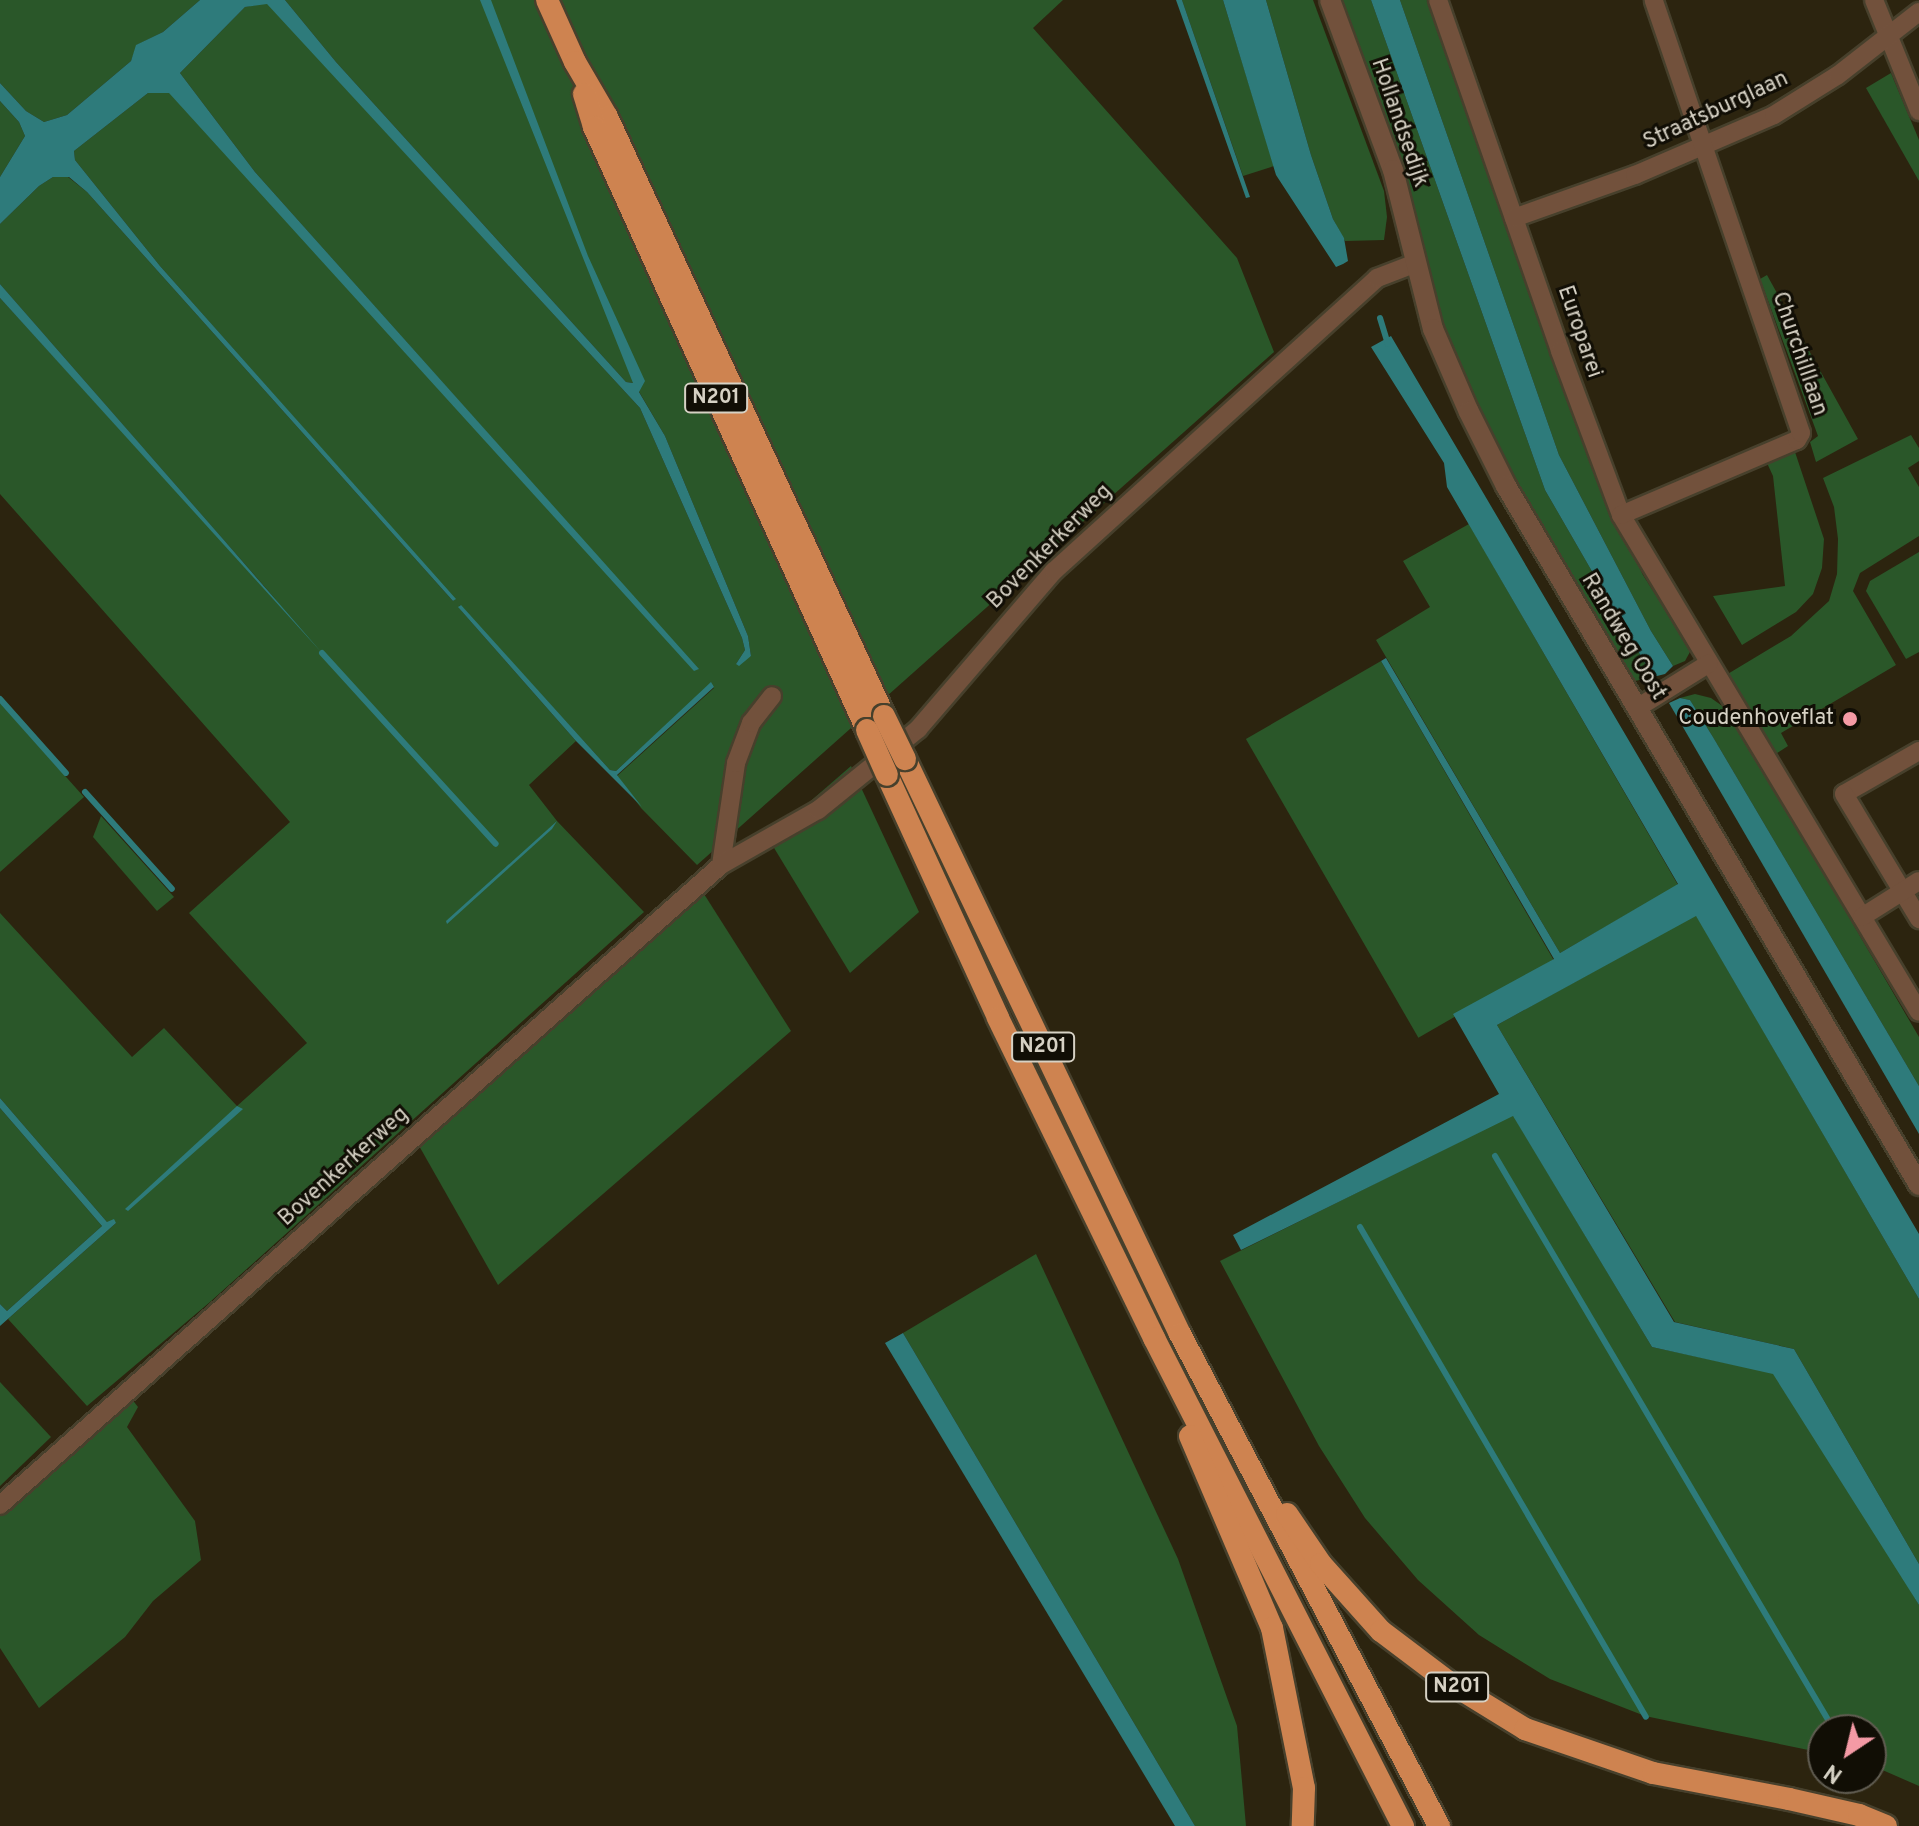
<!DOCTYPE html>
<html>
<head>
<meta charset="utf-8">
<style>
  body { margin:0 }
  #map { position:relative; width:1919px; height:1826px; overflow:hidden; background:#2c240f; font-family:Overpass,sans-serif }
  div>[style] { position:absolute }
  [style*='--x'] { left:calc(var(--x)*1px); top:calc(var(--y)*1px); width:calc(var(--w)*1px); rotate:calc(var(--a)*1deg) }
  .green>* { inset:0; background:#2a5729; transform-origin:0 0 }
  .water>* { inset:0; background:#2e7b7b }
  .stream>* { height:6px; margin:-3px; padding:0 3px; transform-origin:3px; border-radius:3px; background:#2e7b7b }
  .roads { filter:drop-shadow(2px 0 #47402c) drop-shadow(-2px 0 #47402c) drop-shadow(0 2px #47402c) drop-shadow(0 -2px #47402c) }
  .minor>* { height:18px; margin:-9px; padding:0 9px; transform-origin:9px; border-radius:9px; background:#72513c }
  .tertiary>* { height:20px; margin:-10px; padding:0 10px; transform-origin:10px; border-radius:10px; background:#72513c }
  .trunk>* { height:22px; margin:-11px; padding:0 11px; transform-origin:11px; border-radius:11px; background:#ce8350 }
  .bridges { filter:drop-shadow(2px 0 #47402c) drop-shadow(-2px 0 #47402c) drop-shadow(0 2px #47402c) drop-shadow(0 -2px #47402c) }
  .trunk-bridge>* { height:22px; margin:-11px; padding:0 11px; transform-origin:11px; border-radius:11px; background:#ce8350 }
  .dots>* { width:22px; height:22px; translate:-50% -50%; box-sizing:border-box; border:4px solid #110e05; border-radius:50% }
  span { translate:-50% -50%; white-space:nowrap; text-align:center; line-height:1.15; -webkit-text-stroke:6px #110e05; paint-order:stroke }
  .shield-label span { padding:2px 6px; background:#110e05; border:2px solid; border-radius:6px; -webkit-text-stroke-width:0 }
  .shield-label { font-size:20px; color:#d6d1c4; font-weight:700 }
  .street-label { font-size:22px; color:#d6d1c4 }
  .poi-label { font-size:22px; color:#d6d1c4 }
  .right { translate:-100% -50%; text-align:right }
  .north { position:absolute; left:1807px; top:1714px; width:80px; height:80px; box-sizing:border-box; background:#110e05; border:2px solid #605c51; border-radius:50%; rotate:215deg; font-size:22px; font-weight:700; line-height:32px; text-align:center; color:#d6d1c4 }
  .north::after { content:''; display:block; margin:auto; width:28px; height:36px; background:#f49aa5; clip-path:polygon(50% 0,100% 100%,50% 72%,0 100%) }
</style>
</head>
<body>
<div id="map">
  <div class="green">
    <i style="clip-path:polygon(0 0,200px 0,163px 32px,137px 45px,131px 61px,67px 115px,44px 122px,26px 111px,0 83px)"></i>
    <i style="clip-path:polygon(285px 0,1063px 0,1033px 28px,1237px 258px,1274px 352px,697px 865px,641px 808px,617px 776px,714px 688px,711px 683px,616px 771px,610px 770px,460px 605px,459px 608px,576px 741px,529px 785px,557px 821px,644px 912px,210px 1302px,87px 1406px,8px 1319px,116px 1223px,107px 1222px,0 1098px,0 913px,132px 1057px,164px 1028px,237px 1106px,307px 1043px,189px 913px,290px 822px,0 494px,0 298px,278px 602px,0 284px,0 224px,39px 186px,53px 177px,68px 177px,87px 192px,453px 601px,455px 599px,160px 266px,75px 160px,74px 151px,148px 93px,169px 92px,694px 670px,698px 669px,255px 172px,180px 73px,245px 7px,267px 3px,640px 408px,742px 638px,745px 650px,736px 664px,751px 656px,748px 636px,665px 436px,634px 383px,626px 382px,336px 62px)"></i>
    <i style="clip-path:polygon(1182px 0,1223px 0,1274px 166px,1243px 176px)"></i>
    <i style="clip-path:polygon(1266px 0,1313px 0,1384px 191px,1387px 217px,1384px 240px,1345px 241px,1333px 219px,1311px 155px)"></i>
    <i style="clip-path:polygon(1337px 0,1371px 0,1545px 490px,1653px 677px,1635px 681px,1491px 439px,1436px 314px)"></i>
    <i style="clip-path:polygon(1400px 0,1428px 0,1598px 482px,1643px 575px,1691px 650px,1685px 661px,1673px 666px,1651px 631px,1559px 455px)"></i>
    <i style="clip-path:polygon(1891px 73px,1919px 140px,1919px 181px,1866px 88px)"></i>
    <i style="clip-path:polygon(0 101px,19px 122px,25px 136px,0 177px)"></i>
    <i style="clip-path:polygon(1767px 275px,1858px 439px,1816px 462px,1810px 442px,1818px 436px,1760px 279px)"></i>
    <i style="clip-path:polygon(1911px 435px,1919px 448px,1919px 461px,1908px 468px,1919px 487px,1919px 536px,1860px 573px,1853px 591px,1896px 665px,1781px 733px,1788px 746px,1774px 755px,1726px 675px,1791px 636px,1829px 601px,1837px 574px,1838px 539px,1834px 507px,1823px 478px)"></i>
    <i style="clip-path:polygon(1795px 452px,1824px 539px,1822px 568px,1813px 594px,1796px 612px,1742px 645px,1713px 596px,1785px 586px,1773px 476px,1767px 463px)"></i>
    <i style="clip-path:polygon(1469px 524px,1678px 885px,1560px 953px,1376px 640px,1430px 607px,1403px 561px)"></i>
    <i style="clip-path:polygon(1919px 552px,1919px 652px,1906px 659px,1866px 591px,1870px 581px)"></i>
    <i style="left:1381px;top:661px;width:345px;height:156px;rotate:60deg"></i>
    <i style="clip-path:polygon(1695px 694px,1711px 698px,1728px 710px,1919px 1037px,1919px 1086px,1713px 737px,1690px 700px,1680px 698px)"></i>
    <i style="clip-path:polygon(0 703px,84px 797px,0 872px)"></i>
    <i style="clip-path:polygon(851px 766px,919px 912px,850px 973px,768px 838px)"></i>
    <i style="clip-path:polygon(101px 816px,174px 897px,157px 911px,93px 837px)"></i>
    <i style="clip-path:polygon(704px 894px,791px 1031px,498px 1285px,418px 1144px)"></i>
    <i style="clip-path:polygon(1696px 915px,1919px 1299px,1919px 1564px,1794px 1349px,1675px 1322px,1497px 1025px)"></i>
    <i style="clip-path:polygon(0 1108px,102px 1226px,7px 1311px,0 1304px)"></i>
    <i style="clip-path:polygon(1513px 1115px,1652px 1347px,1773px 1373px,1906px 1583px,1919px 1605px,1919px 1786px,1871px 1765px,1871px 1730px,1823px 1730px,1823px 1753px,1645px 1716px,1550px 1679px,1479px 1635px,1418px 1580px,1365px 1518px,1319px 1446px,1220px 1261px)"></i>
    <i style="clip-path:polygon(1036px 1254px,1178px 1559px,1237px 1726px,1246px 1826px,1195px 1826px,903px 1333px)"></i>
    <i style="clip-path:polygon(0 1382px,51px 1437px,0 1486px)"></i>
    <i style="clip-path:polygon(131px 1398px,138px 1407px,127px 1427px,195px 1521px,201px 1560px,153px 1601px,125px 1637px,39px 1708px,0 1648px,0 1515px)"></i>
  </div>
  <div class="water">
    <i style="clip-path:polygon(200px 0,285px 0,336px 62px,626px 382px,633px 383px,480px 0,491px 0,588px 256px,645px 381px,639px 392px,665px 436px,748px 636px,751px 656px,739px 666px,736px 664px,745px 650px,742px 638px,640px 408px,267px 4px,245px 7px,180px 73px,255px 172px,699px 669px,694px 671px,169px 93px,148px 93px,74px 151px,75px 160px,160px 266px,456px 599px,453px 601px,87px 192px,69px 177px,53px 177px,39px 186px,0 224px,0 177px,25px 136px,19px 122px,0 101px,0 83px,26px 111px,44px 122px,67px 115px,131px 61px,136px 45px,163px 32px)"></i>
    <i style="clip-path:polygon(1176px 0,1182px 0,1250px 197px,1246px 198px)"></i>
    <i style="clip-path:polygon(1223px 0,1266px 0,1311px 155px,1333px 219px,1344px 238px,1348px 261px,1343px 264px,1336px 267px,1276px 175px)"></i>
    <i style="clip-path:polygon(1371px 0,1400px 0,1559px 455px,1651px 631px,1673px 666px,1665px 674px,1653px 677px,1545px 490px)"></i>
    <i style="clip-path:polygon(0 284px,223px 539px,322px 653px,0 298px)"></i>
    <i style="clip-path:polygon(1391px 336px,1919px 1234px,1919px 1299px,1696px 916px,1497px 1025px,1674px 1322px,1794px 1349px,1919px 1564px,1919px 1605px,1773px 1374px,1652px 1347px,1513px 1116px,1241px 1250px,1233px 1235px,1499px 1094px,1453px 1014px,1554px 959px,1381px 661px,1386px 658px,1560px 953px,1678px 884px,1447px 487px,1444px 463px,1371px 347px)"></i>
    <i style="clip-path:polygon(461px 605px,610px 770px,616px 771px,711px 682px,714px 687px,617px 775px,642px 807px,576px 741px,458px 607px)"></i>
    <i style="clip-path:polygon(1680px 698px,1690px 700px,1713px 737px,1919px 1086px,1919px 1134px,1669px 703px)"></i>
    <i style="clip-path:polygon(557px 821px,552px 829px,447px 924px,446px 921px)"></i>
    <i style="clip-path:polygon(0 1098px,107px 1222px,114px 1219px,116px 1223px,0 1326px,0 1304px,7px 1311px,102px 1226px,0 1108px)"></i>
    <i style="clip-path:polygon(237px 1106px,243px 1109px,128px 1211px,125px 1209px)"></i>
    <i style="clip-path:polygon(903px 1333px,1195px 1826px,1175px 1826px,885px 1343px)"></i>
  </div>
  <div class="stream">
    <i style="--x:1380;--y:318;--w:27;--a:73"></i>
    <i style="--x:322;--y:653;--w:258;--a:47.7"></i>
    <i style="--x:0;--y:699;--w:99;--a:48.3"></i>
    <i style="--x:85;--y:792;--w:130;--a:48.1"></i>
    <i style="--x:1495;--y:1156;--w:667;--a:59.43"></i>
    <i style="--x:1360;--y:1227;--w:567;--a:59.73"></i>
  </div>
  <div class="roads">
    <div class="minor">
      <i style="--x:1438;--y:0;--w:372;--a:70.8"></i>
      <i style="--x:1560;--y:351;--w:175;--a:69.6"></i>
      <i style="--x:1621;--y:515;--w:579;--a:59.05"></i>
      <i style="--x:1874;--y:0;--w:120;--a:67.9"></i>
      <i style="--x:1514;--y:218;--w:128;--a:-19.6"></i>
      <i style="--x:1635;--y:175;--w:151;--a:-23.3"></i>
      <i style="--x:1774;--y:115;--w:75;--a:-32"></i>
      <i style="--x:1838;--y:75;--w:103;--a:-37.9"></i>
      <i style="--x:1621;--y:515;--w:191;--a:-23.1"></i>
      <i style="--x:1797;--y:440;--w:8;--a:-60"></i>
      <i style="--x:1801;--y:433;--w:457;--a:-108.8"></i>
      <i style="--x:1637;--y:708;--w:84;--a:-31.8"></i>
      <i style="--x:1919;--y:751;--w:86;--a:150.2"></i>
      <i style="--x:1844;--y:794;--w:146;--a:59"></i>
      <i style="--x:721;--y:865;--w:103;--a:-81.6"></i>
      <i style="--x:736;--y:763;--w:43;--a:-69.4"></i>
      <i style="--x:751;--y:723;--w:34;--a:-52"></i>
      <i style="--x:1862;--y:917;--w:67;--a:-32.3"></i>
      <i style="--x:0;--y:1505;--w:964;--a:-41.59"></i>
      <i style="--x:721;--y:865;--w:112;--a:-29.6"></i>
      <i style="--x:818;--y:810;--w:129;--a:-39"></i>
      <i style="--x:918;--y:729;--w:208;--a:-49.3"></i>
      <i style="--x:1054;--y:571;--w:436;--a:-42.2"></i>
      <i style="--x:1377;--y:278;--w:42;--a:-21"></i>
    </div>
    <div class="tertiary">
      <i style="--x:1330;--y:0;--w:181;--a:69.7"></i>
      <i style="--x:1393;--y:170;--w:164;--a:75.9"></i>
      <i style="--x:1433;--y:329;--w:90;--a:66.6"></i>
      <i style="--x:1469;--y:412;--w:83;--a:63.4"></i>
      <i style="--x:1506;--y:486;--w:812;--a:59.42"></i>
    </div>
    <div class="trunk">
      <i style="--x:547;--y:0;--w:68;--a:65.7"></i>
      <i style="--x:575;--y:62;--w:64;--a:59.8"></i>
      <i style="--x:607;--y:117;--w:660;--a:65.18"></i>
      <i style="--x:584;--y:94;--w:34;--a:73"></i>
      <i style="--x:594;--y:127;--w:662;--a:65.64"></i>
      <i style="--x:905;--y:759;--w:637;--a:64.44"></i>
      <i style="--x:1180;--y:1334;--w:556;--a:62.24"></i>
      <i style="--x:887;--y:775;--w:267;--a:65.4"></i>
      <i style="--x:998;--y:1018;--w:356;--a:64"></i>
      <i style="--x:1154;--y:1338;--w:548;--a:62.97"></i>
      <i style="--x:1190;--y:1436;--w:209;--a:66.9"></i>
      <i style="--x:1272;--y:1628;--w:163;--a:78.7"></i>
      <i style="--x:1304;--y:1788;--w:38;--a:92"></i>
      <i style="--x:1287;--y:1514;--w:60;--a:55.8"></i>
      <i style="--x:1321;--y:1564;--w:90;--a:48.2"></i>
      <i style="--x:1381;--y:1631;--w:83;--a:37.1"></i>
      <i style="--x:1447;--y:1681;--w:92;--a:31.6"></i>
      <i style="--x:1525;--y:1729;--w:135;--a:19"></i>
      <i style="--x:1653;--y:1773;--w:138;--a:10.8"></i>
      <i style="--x:1789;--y:1799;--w:72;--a:12.9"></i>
      <i style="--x:1859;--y:1815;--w:29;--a:22"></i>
    </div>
  </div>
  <div class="bridges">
    <div class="trunk-bridge">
      <i style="--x:884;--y:716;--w:48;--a:64"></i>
      <i style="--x:867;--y:730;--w:49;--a:66"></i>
    </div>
  </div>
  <div class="dots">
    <i style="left:1850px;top:719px;background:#f49aa5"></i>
  </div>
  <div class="shield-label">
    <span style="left:716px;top:398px">N201</span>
    <span style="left:1043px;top:1047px">N201</span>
    <span style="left:1457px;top:1687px">N201</span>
  </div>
  <div class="street-label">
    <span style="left:1716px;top:111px;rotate:-25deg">Straatsburglaan</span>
    <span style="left:1399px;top:123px;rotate:71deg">Hollandsedijk</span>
    <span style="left:1579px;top:332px;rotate:71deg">Europarei</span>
    <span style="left:1799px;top:354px;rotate:71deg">Churchilllaan</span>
    <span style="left:1050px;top:547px;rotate:-45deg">Bovenkerkerweg</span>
    <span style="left:1623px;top:637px;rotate:59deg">Randweg Oost</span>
    <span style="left:344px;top:1167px;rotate:-42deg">Bovenkerkerweg</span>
  </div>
  <div class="poi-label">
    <span class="right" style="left:1834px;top:719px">Coudenhoveflat</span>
  </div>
  <div class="north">N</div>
</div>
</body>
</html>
